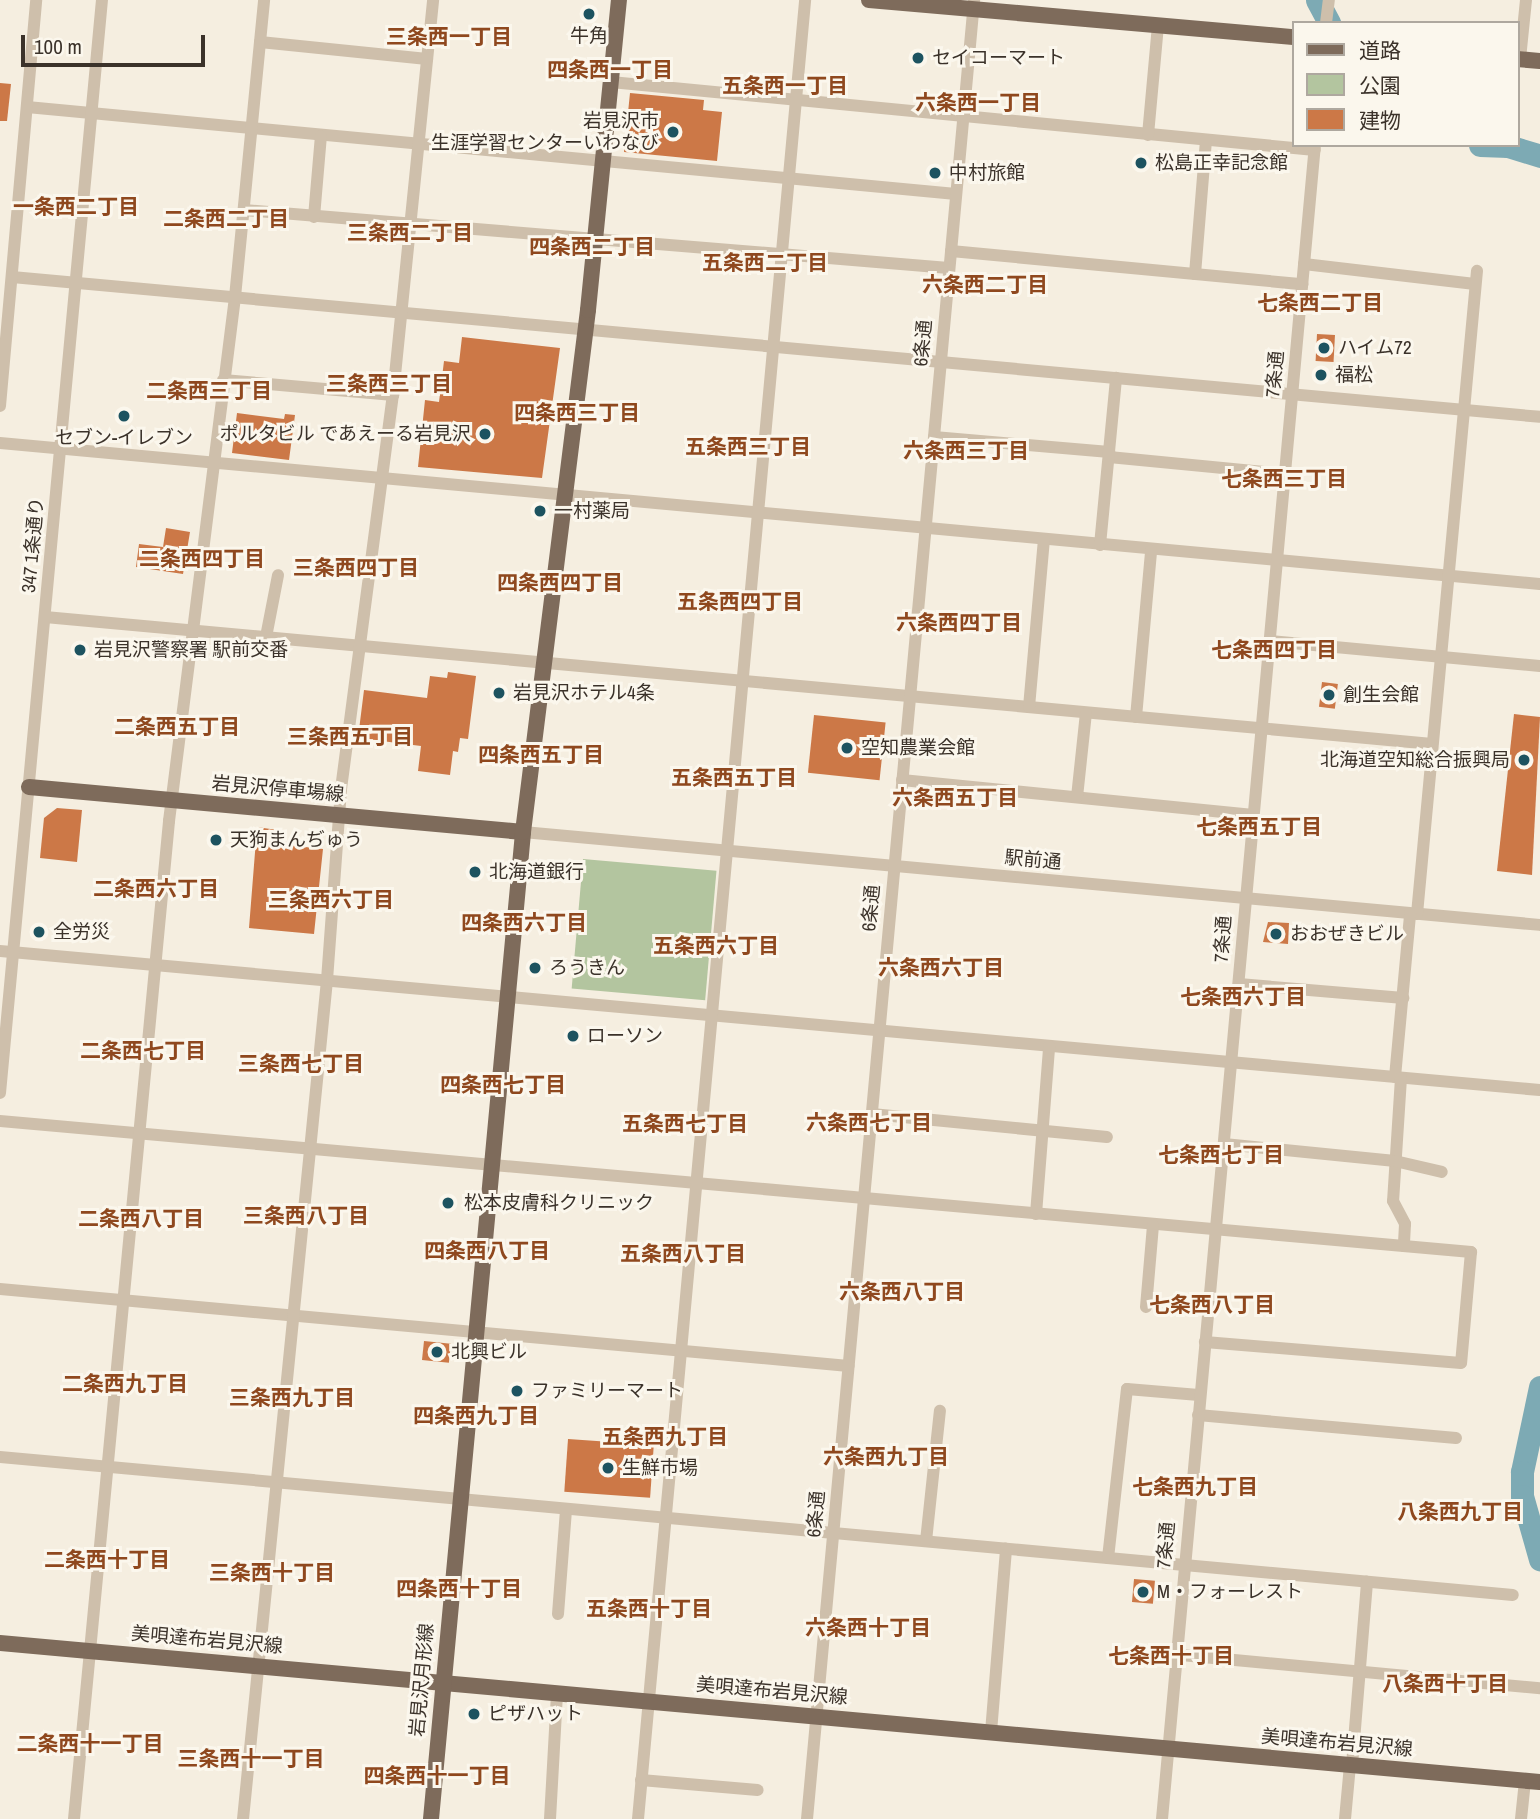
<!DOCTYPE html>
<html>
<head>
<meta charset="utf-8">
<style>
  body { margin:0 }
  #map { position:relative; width:1540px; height:1819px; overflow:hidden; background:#f5eee0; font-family:"Archivo Narrow","Noto Sans JP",sans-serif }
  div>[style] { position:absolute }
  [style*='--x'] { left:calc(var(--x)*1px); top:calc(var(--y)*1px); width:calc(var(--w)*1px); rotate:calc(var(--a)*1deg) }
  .green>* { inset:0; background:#b3c59f; transform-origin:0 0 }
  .river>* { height:23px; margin:-11.5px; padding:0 11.5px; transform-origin:11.5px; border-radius:11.5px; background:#7daab4 }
  .building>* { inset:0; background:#cc7847; transform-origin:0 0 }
  .minor>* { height:12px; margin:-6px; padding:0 6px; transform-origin:6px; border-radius:6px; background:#cebfab }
  .major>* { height:16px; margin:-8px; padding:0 8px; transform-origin:8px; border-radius:8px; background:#7e6b5b }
  .dots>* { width:19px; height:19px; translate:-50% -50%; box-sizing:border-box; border:4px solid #fbf7ed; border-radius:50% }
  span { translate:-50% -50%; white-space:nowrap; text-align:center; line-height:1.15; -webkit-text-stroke:6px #fbf7ed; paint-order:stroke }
  .poi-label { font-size:19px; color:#3b322a }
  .left { translate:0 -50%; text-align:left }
  .right { translate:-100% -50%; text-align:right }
  .street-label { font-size:19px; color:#3b322a }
  .neighbourhood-label { font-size:21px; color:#8f481e; font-weight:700 }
  .legend { position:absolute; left:1292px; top:21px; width:228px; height:126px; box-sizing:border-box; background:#fbf7ed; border:2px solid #aea89f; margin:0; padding:9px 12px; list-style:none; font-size:21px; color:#3b322a }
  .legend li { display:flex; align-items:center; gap:14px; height:35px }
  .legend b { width:35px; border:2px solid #aea89f }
  .scale { position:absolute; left:21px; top:35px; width:184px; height:32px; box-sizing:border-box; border:4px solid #3b322a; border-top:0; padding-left:9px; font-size:21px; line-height:24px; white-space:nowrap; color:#3b322a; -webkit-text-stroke:5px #fbf7ed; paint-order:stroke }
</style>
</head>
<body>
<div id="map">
  <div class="green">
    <i style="left:583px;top:859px;width:134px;height:130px;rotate:5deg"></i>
  </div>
  <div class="river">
    <i style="--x:1317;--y:0;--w:26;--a:62"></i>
    <i style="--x:1480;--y:145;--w:28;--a:2"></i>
    <i style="--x:1508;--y:146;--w:34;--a:17"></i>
    <i style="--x:1540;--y:1387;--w:87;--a:102"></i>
    <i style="--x:1522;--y:1472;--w:24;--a:90"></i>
    <i style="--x:1522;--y:1496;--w:66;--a:74.1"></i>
  </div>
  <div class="building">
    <i style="clip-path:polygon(0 83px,11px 84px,7px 121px,0 121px)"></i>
    <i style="clip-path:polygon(630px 93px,704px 100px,703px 110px,722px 112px,717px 161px,624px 152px)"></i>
    <i style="left:1317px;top:334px;width:18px;height:27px;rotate:3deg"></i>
    <i style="clip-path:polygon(462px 337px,560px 348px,542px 478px,418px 467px,425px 400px,439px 402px,444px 361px,459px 363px)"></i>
    <i style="clip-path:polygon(237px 413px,284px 419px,285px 414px,295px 415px,289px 460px,232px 453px)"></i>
    <i style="clip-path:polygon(166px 528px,190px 532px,183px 574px,136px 567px,139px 544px,163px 547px)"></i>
    <i style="clip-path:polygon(448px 672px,476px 676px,468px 739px,460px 738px,458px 752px,453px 751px,450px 775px,418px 771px,421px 746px,358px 738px,364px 690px,427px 698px,430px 676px,447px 678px)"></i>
    <i style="left:1322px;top:682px;width:16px;height:25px;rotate:7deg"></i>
    <i style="clip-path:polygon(1514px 714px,1540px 717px,1532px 875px,1497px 871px)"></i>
    <i style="left:814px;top:715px;width:72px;height:58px;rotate:6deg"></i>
    <i style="clip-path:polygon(57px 808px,82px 810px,77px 862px,40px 858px,44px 818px)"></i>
    <i style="clip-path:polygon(257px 827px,277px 830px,279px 844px,323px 849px,314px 934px,249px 928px)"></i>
    <i style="clip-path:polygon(1268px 922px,1289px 923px,1288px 944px,1263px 942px)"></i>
    <i style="left:424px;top:1341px;width:27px;height:19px;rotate:6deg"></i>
    <i style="left:568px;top:1439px;width:86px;height:53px;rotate:4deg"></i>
    <i style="left:1134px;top:1579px;width:21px;height:23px;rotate:5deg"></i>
  </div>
  <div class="minor">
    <i style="--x:1326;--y:23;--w:23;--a:-83"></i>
    <i style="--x:260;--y:42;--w:168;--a:5.8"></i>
    <i style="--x:1520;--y:59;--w:59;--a:-84.2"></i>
    <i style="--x:611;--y:82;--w:707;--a:5.52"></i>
    <i style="--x:27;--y:107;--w:933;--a:5.35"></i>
    <i style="--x:1148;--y:135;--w:109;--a:-84.8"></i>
    <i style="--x:244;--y:210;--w:707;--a:4.7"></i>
    <i style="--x:314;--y:217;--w:81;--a:-85.1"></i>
    <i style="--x:951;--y:251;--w:353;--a:5.4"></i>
    <i style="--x:1304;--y:264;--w:172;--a:6.7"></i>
    <i style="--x:1195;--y:274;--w:134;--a:-85.3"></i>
    <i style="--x:12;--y:277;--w:1534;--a:5.23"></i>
    <i style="--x:223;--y:380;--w:171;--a:5"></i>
    <i style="--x:0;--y:406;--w:408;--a:-84.9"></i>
    <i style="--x:934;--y:437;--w:176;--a:4.9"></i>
    <i style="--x:0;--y:443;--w:1546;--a:5.23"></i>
    <i style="--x:1109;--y:457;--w:177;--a:5.5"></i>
    <i style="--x:1100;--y:545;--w:168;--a:-84.5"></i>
    <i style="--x:45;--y:617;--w:1393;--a:5.23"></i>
    <i style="--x:266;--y:637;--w:63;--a:-79"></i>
    <i style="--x:1270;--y:641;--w:271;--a:5.3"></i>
    <i style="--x:1029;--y:707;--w:168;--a:-84.9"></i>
    <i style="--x:1136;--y:717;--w:167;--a:-84.8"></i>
    <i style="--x:902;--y:780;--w:353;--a:5.7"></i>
    <i style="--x:1077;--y:797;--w:84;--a:-83.9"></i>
    <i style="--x:523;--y:832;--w:1021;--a:5.22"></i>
    <i style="--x:1417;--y:914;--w:646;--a:-84.67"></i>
    <i style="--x:0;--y:951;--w:1546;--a:5.16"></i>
    <i style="--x:1239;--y:984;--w:165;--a:4.9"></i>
    <i style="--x:1395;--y:1077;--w:164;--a:-84.7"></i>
    <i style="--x:1401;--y:1078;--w:123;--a:93.7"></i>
    <i style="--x:1393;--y:1201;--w:26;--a:62"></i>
    <i style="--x:1405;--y:1224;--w:22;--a:93"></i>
    <i style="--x:0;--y:1093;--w:1098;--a:-84.67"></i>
    <i style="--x:872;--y:1114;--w:236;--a:5.6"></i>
    <i style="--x:0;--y:1121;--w:1477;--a:5.09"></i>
    <i style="--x:1471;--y:1252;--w:111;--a:95.1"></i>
    <i style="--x:1461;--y:1363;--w:257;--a:-175.3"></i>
    <i style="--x:1224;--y:1144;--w:172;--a:5.7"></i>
    <i style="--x:1395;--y:1161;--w:48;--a:13.2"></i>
    <i style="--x:1036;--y:1214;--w:168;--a:-85.5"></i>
    <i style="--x:0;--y:1289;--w:852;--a:5.18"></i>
    <i style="--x:1146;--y:1307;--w:82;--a:-85.1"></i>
    <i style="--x:1198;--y:1415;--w:259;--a:5.1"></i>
    <i style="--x:0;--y:1457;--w:1519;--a:5.21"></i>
    <i style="--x:926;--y:1541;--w:131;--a:-83.9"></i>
    <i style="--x:1108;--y:1558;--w:170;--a:-83.6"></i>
    <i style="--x:1127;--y:1389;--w:72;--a:4.8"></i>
    <i style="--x:558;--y:1614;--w:105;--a:-85.6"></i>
    <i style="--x:1181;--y:1655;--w:361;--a:5.3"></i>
    <i style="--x:991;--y:1732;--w:184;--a:-85.3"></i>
    <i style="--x:1352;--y:1765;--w:184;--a:-85.3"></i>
    <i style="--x:641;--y:1780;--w:117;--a:4.9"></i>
    <i style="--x:74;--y:1819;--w:1003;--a:-84.56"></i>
    <i style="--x:169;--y:821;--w:528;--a:-82.82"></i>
    <i style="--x:235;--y:297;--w:298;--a:-84.4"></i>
    <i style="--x:243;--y:1819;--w:843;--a:-84.28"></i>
    <i style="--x:327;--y:980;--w:192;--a:-85.8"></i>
    <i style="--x:341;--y:789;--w:397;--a:-82.5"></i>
    <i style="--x:393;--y:395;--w:397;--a:-84.2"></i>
    <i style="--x:550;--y:1819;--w:126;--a:-86.8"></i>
    <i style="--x:638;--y:1819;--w:1827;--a:-84.75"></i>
    <i style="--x:807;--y:1819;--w:1827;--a:-84.75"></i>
    <i style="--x:1162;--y:1819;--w:1681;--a:-84.78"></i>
    <i style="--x:1345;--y:1819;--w:54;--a:-84.7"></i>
    <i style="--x:1521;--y:1819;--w:38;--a:-84"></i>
  </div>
  <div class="major">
    <i style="--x:869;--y:0;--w:426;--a:5"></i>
    <i style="--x:1517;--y:59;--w:23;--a:5"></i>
    <i style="--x:29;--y:787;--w:496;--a:5.2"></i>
    <i style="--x:0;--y:1643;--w:1546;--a:5.16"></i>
    <i style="--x:431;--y:1819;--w:991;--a:-84.67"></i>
    <i style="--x:523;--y:832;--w:526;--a:-82.9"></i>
    <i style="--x:588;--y:310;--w:312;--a:-84.3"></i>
  </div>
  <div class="dots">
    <i style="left:589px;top:14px;background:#1d5360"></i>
    <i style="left:918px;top:58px;background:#1d5360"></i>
    <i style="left:673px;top:132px;background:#1d5360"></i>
    <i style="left:1141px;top:163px;background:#1d5360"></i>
    <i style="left:935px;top:173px;background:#1d5360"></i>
    <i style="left:1324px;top:348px;background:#1d5360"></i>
    <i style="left:1321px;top:375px;background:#1d5360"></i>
    <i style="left:124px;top:416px;background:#1d5360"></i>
    <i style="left:485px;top:434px;background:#1d5360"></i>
    <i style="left:540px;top:511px;background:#1d5360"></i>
    <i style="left:80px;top:650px;background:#1d5360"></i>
    <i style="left:499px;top:693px;background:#1d5360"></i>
    <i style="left:1329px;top:695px;background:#1d5360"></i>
    <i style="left:847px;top:748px;background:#1d5360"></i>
    <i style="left:1524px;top:760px;background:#1d5360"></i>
    <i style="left:216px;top:840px;background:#1d5360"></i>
    <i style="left:475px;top:872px;background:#1d5360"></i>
    <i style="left:39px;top:932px;background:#1d5360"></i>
    <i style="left:1276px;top:934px;background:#1d5360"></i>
    <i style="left:535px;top:968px;background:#1d5360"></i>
    <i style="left:573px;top:1036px;background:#1d5360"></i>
    <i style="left:448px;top:1203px;background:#1d5360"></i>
    <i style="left:437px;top:1352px;background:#1d5360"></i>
    <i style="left:517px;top:1391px;background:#1d5360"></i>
    <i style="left:608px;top:1468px;background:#1d5360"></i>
    <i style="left:1143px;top:1592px;background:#1d5360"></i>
    <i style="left:474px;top:1714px;background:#1d5360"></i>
  </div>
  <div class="poi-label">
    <span style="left:589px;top:36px">牛角</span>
    <span class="left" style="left:932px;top:58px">セイコーマート</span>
    <span class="right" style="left:659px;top:132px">岩見沢市<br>生涯学習センターいわなび</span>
    <span class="left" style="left:1155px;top:163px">松島正幸記念館</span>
    <span class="left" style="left:949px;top:173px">中村旅館</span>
    <span class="left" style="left:1338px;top:348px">ハイム72</span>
    <span class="left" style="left:1335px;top:375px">福松</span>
    <span class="right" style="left:471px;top:434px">ポルタビル であえーる岩見沢</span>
    <span style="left:124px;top:438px">セブン-イレブン</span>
    <span class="left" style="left:554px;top:511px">一村薬局</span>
    <span class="left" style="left:94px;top:650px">岩見沢警察署 駅前交番</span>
    <span class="left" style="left:513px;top:693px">岩見沢ホテル4条</span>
    <span class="left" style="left:1343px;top:695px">創生会館</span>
    <span class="left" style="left:861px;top:748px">空知農業会館</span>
    <span class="right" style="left:1510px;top:760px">北海道空知総合振興局</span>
    <span class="left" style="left:230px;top:840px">天狗まんぢゅう</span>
    <span class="left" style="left:489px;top:872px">北海道銀行</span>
    <span class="left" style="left:53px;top:932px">全労災</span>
    <span class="left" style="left:1290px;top:934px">おおぜきビル</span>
    <span class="left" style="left:549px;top:968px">ろうきん</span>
    <span class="left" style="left:587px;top:1036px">ローソン</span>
    <span class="left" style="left:464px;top:1203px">松本皮膚科クリニック</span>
    <span class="left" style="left:451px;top:1352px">北興ビル</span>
    <span class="left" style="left:531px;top:1391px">ファミリーマート</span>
    <span class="left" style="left:622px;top:1468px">生鮮市場</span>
    <span class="left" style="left:1157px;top:1592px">M・フォーレスト</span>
    <span class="left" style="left:488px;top:1714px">ピザハット</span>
  </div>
  <div class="street-label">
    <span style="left:923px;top:343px;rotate:-85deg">6条通</span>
    <span style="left:1275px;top:374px;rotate:-85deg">7条通</span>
    <span style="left:33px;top:545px;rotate:-85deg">347 1条通り</span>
    <span style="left:278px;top:789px;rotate:5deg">岩見沢停車場線</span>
    <span style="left:1033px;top:860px;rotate:5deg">駅前通</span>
    <span style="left:871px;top:908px;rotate:-85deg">6条通</span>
    <span style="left:1223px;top:939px;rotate:-86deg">7条通</span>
    <span style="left:816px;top:1514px;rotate:-85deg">6条通</span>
    <span style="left:1166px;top:1545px;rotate:-85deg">7条通</span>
    <span style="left:207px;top:1640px;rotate:5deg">美唄達布岩見沢線</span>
    <span style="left:422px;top:1680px;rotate:-85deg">岩見沢月形線</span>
    <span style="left:772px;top:1691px;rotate:5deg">美唄達布岩見沢線</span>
    <span style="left:1337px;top:1743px;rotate:5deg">美唄達布岩見沢線</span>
  </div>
  <div class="neighbourhood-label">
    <span style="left:449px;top:37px">三条西一丁目</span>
    <span style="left:610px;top:70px">四条西一丁目</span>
    <span style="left:785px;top:86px">五条西一丁目</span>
    <span style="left:978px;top:103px">六条西一丁目</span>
    <span style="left:76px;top:207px">一条西二丁目</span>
    <span style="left:226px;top:219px">二条西二丁目</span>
    <span style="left:410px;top:233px">三条西二丁目</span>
    <span style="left:592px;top:247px">四条西二丁目</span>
    <span style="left:765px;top:263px">五条西二丁目</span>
    <span style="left:985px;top:285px">六条西二丁目</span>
    <span style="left:1320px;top:303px">七条西二丁目</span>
    <span style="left:389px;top:384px">三条西三丁目</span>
    <span style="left:209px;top:391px">二条西三丁目</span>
    <span style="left:577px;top:413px">四条西三丁目</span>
    <span style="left:748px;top:447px">五条西三丁目</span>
    <span style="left:966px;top:451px">六条西三丁目</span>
    <span style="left:1284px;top:479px">七条西三丁目</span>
    <span style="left:202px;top:559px">二条西四丁目</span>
    <span style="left:356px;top:568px">三条西四丁目</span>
    <span style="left:560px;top:583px">四条西四丁目</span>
    <span style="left:740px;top:602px">五条西四丁目</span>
    <span style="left:959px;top:623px">六条西四丁目</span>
    <span style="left:1274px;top:650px">七条西四丁目</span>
    <span style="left:177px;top:727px">二条西五丁目</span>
    <span style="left:350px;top:737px">三条西五丁目</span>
    <span style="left:541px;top:755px">四条西五丁目</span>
    <span style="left:734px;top:778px">五条西五丁目</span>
    <span style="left:955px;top:798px">六条西五丁目</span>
    <span style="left:1259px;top:827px">七条西五丁目</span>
    <span style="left:156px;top:889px">二条西六丁目</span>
    <span style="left:331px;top:900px">三条西六丁目</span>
    <span style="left:524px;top:923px">四条西六丁目</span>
    <span style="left:716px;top:946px">五条西六丁目</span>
    <span style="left:941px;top:968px">六条西六丁目</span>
    <span style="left:1243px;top:997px">七条西六丁目</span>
    <span style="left:143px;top:1051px">二条西七丁目</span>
    <span style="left:301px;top:1064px">三条西七丁目</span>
    <span style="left:503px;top:1085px">四条西七丁目</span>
    <span style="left:869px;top:1123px">六条西七丁目</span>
    <span style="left:685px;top:1124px">五条西七丁目</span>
    <span style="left:1221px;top:1155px">七条西七丁目</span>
    <span style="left:306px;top:1216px">三条西八丁目</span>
    <span style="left:141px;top:1219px">二条西八丁目</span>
    <span style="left:487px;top:1251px">四条西八丁目</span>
    <span style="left:683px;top:1254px">五条西八丁目</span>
    <span style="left:902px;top:1292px">六条西八丁目</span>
    <span style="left:1212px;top:1305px">七条西八丁目</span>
    <span style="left:125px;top:1384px">二条西九丁目</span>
    <span style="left:292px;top:1398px">三条西九丁目</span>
    <span style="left:476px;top:1416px">四条西九丁目</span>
    <span style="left:665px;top:1437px">五条西九丁目</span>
    <span style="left:886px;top:1457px">六条西九丁目</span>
    <span style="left:1195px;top:1487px">七条西九丁目</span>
    <span style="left:1460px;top:1512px">八条西九丁目</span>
    <span style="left:107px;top:1560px">二条西十丁目</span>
    <span style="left:272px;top:1573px">三条西十丁目</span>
    <span style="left:459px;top:1589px">四条西十丁目</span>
    <span style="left:649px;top:1609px">五条西十丁目</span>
    <span style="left:868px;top:1628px">六条西十丁目</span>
    <span style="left:1171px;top:1656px">七条西十丁目</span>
    <span style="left:1445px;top:1684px">八条西十丁目</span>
    <span style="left:90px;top:1744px">二条西十一丁目</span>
    <span style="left:251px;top:1759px">三条西十一丁目</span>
    <span style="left:437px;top:1776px">四条西十一丁目</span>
  </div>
  <ul class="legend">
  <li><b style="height:9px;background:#7e6b5b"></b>道路</li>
  <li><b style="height:19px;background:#b3c59f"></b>公園</li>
  <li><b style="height:19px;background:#cc7847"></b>建物</li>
  </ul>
  <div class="scale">100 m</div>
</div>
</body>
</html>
